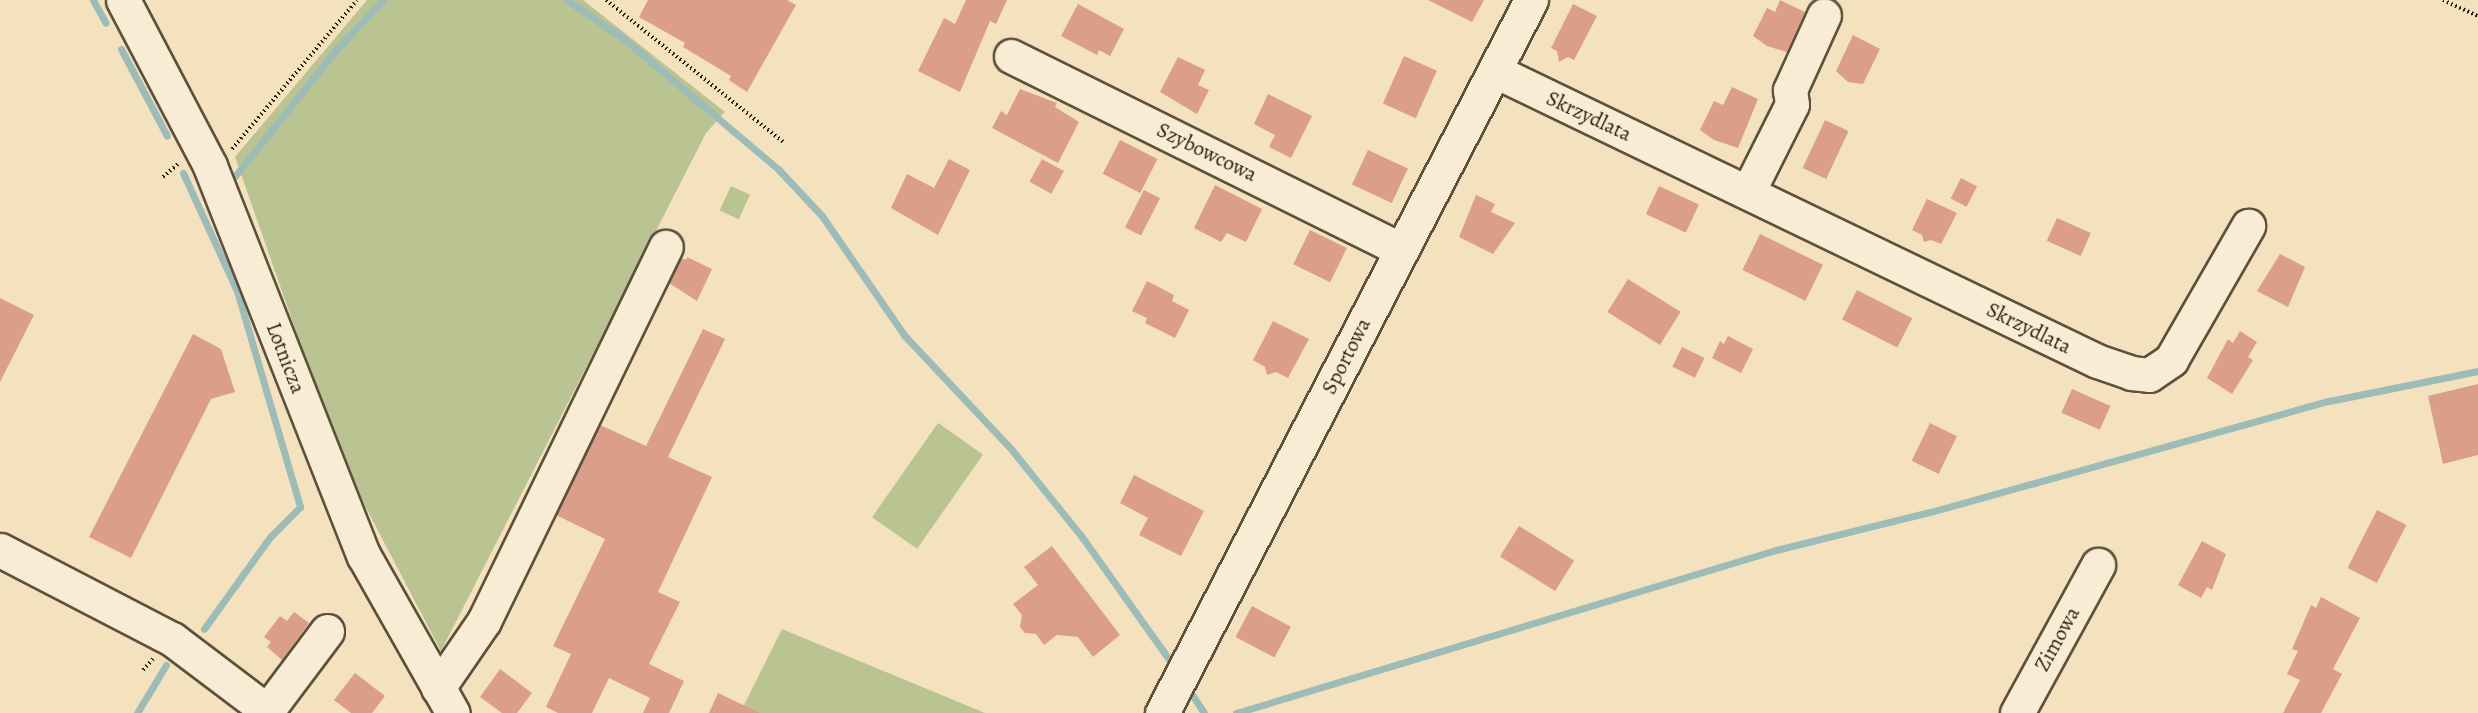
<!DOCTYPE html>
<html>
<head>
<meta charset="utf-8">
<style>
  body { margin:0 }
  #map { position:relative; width:2478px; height:713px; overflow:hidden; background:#f4e2be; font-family:Alegreya,serif }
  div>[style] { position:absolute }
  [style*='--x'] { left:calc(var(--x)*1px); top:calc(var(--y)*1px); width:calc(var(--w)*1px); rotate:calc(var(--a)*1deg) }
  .green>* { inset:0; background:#bac392; transform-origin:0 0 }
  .stream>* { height:7px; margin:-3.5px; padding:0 3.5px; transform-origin:3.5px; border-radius:3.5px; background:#9dbcb8 }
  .building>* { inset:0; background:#da9e89; transform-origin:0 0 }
  .path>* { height:4px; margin-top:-2px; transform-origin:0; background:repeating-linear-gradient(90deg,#2b1f11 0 1.5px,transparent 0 4.5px) }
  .roads { filter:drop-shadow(2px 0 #5d503c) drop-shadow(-2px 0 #5d503c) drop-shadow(0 2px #5d503c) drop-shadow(0 -2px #5d503c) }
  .minor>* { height:33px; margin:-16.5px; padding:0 16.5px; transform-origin:16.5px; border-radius:16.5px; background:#f8ecd5 }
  span { translate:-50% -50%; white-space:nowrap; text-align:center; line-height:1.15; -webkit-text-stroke:4.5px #f8ecd5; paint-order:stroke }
  .street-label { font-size:21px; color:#2b1f11 }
</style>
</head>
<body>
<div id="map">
  <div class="green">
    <i style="clip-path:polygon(367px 0,583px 0,725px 112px,706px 133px,441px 651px,341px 460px,235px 157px)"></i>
    <i style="left:731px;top:186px;width:21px;height:27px;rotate:25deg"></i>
    <i style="left:938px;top:423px;width:55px;height:115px;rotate:35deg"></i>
    <i style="clip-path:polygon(782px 629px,985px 713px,740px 713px)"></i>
  </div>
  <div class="stream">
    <i style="--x:93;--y:0;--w:26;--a:61"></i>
    <i style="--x:567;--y:0;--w:68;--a:34.2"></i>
    <i style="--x:623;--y:38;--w:204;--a:40.2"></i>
    <i style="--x:779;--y:170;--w:63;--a:46.9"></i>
    <i style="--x:822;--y:216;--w:145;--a:55.4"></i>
    <i style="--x:904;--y:335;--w:158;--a:46.8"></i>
    <i style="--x:1012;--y:450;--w:112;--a:51.2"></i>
    <i style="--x:1082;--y:537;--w:152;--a:54.6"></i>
    <i style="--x:121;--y:49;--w:98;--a:62.1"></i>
    <i style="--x:183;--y:173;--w:130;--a:65.4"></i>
    <i style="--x:237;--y:291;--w:225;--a:73.7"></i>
    <i style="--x:300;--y:507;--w:42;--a:135"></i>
    <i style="--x:270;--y:537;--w:113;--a:125.7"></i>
    <i style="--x:235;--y:176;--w:159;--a:-51.4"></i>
    <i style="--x:334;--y:52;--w:71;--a:-46.7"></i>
    <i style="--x:1193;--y:696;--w:20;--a:57"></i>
    <i style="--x:137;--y:713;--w:56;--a:-58.9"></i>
    <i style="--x:1236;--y:713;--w:564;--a:-16.8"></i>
    <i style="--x:1776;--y:550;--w:163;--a:-13.9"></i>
    <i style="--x:1934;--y:511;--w:410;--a:-15.6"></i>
    <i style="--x:2329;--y:401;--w:152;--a:-11.4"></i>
  </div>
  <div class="building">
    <i style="clip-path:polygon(648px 0,787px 0,796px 5px,747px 92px,729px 80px,731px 76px,683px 47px,685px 43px,639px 17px)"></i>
    <i style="clip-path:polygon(966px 0,1007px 0,996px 24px,990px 21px,960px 92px,918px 71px,944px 18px,955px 24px)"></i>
    <i style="clip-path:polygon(1428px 0,1484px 0,1472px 22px)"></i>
    <i style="clip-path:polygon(1780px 0,1805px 12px,1787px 52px,1767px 46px,1753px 36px,1767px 8px,1775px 12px)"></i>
    <i style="clip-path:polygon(1078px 4px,1124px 29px,1110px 56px,1099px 50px,1097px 55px,1061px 36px)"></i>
    <i style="clip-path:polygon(1573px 4px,1597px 16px,1574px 60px,1568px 57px,1559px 62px,1557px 51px,1551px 48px)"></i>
    <i style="clip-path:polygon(1853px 35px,1880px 49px,1863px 84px,1848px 82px,1836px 71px)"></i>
    <i style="left:1404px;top:56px;width:36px;height:52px;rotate:24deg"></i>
    <i style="clip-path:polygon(1178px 57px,1205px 70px,1198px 85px,1209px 90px,1197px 114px,1160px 92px)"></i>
    <i style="clip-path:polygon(1732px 87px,1758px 99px,1738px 148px,1714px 140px,1700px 130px,1714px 101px,1723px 105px)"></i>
    <i style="clip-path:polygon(1020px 89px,1057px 103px,1055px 107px,1079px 122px,1058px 163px,992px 128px,1001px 111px,1007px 115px)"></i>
    <i style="clip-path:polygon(1268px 94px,1312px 116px,1291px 158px,1269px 147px,1275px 135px,1254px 124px)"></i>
    <i style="left:1825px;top:120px;width:26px;height:53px;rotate:25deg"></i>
    <i style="left:1120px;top:140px;width:42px;height:38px;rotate:27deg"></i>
    <i style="left:1368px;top:150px;width:44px;height:38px;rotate:25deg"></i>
    <i style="clip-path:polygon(949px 159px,970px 170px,938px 235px,891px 208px,907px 174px,934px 188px)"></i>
    <i style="left:1042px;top:159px;width:25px;height:26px;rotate:29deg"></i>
    <i style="left:1961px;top:178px;width:18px;height:23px;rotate:27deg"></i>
    <i style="clip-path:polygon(1215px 185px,1262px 209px,1246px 242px,1227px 233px,1221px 242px,1194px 228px)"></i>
    <i style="left:1659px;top:186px;width:44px;height:31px;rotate:25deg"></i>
    <i style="left:1144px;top:190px;width:18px;height:42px;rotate:27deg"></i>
    <i style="clip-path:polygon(1476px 195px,1495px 204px,1491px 212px,1515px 223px,1493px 254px,1459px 237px)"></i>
    <i style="clip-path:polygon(1927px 199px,1957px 213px,1941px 244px,1931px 240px,1924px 242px,1922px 235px,1912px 230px)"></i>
    <i style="left:2057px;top:218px;width:37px;height:25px;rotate:24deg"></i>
    <i style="left:1310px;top:230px;width:41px;height:38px;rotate:26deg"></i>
    <i style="left:1760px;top:234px;width:70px;height:40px;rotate:26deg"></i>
    <i style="clip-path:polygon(2280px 254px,2305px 267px,2288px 307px,2257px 291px)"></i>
    <i style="clip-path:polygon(687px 257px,712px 269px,697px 301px,669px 283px,681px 258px,686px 260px)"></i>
    <i style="left:1628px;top:279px;width:62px;height:39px;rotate:32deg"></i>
    <i style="clip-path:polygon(1147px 281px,1174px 295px,1172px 301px,1189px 310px,1175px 338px,1145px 323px,1147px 318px,1132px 311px)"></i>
    <i style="left:1857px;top:290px;width:62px;height:33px;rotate:27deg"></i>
    <i style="clip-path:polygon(0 298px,34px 315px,0 382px)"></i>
    <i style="clip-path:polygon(1273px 321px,1309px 339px,1288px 378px,1276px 372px,1267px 375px,1265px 367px,1253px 360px)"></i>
    <i style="clip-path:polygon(703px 329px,725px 339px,668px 457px,712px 477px,658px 592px,680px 602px,649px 664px,684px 681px,669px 713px,643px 713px,650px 698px,609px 678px,592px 713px,558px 713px,546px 707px,571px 654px,553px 646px,605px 539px,556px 515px,600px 425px,646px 446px)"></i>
    <i style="clip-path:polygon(2240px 331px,2257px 342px,2248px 357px,2253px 360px,2232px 394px,2207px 378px,2228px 339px,2233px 343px)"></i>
    <i style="clip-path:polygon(193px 334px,221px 349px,235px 392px,211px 399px,131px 558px,89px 537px)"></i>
    <i style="clip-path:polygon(1728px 336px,1753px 349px,1741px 373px,1712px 358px,1720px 341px,1724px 344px)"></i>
    <i style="left:1682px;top:347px;width:25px;height:22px;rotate:26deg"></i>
    <i style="clip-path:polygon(2478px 384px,2478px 455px,2443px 464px,2428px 396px)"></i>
    <i style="left:2072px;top:389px;width:42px;height:26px;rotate:24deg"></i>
    <i style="left:1930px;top:423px;width:30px;height:42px;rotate:26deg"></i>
    <i style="clip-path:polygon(1134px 475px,1204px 511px,1181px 556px,1139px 535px,1148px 518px,1120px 503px)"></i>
    <i style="left:2377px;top:510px;width:33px;height:65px;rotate:27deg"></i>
    <i style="left:1519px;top:526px;width:65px;height:36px;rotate:32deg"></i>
    <i style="clip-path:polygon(2202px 541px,2226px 554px,2212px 590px,2207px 587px,2201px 598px,2178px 585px)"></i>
    <i style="clip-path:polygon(1052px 546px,1120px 635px,1093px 657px,1078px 637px,1057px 635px,1044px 645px,1036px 634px,1025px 633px,1020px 627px,1022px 615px,1013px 604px,1038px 585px,1024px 567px)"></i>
    <i style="clip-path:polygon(2321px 597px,2360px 618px,2333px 669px,2342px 674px,2321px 713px,2283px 713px,2300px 680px,2287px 674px,2298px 651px,2292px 649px,2311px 605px,2316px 608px)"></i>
    <i style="left:1252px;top:606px;width:44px;height:35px;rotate:28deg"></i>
    <i style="clip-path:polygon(294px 612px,309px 623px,282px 660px,267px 647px,271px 642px,264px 637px,280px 616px,287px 621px)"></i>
    <i style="clip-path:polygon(500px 669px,532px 693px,517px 713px,502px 713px,480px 697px)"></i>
    <i style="clip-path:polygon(355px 673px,385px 696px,372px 713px,351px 713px,334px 700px)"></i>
    <i style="clip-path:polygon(718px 693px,760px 713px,709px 713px)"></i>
  </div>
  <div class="path">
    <i style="--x:606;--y:0;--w:227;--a:38.7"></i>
    <i style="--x:2443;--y:0;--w:38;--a:25"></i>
    <i style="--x:232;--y:149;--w:194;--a:-50"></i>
    <i style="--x:163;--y:177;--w:20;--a:-41"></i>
    <i style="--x:143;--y:670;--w:15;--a:-48"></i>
  </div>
  <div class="roads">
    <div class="minor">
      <i style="--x:123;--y:0;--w:187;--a:62.3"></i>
      <i style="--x:210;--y:166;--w:419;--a:68.5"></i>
      <i style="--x:364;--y:556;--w:180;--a:60.5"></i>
      <i style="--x:1011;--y:56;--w:436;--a:26.4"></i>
      <i style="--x:1495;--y:71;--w:668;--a:25.72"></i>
      <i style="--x:2097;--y:361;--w:36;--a:19"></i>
      <i style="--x:2131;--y:373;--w:18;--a:6"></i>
      <i style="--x:2149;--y:375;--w:27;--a:-34"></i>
      <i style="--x:2171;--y:360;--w:155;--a:-60.1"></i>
      <i style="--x:1748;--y:192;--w:98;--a:-63.4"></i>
      <i style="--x:1792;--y:104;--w:14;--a:-98"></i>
      <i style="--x:1790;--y:90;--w:82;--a:-65.6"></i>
      <i style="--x:0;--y:550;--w:194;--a:27.4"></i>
      <i style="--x:172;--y:639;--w:123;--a:37.1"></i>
      <i style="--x:438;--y:688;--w:81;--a:-55.5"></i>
      <i style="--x:484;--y:621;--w:416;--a:-64.1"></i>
      <i style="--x:267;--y:711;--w:100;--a:-53.1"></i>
      <i style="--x:1162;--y:713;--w:803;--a:-62.64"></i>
      <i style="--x:2017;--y:713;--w:169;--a:-61.3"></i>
    </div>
  </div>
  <div class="street-label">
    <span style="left:1589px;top:116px;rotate:25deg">Skrzydlata</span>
    <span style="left:1207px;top:152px;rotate:26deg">Szybowcowa</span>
    <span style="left:2029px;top:328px;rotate:26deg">Skrzydlata</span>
    <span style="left:1346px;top:356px;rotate:-63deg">Sportowa</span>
    <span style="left:286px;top:358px;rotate:69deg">Lotnicza</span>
    <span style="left:2057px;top:639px;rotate:-61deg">Zimowa</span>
  </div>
</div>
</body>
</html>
